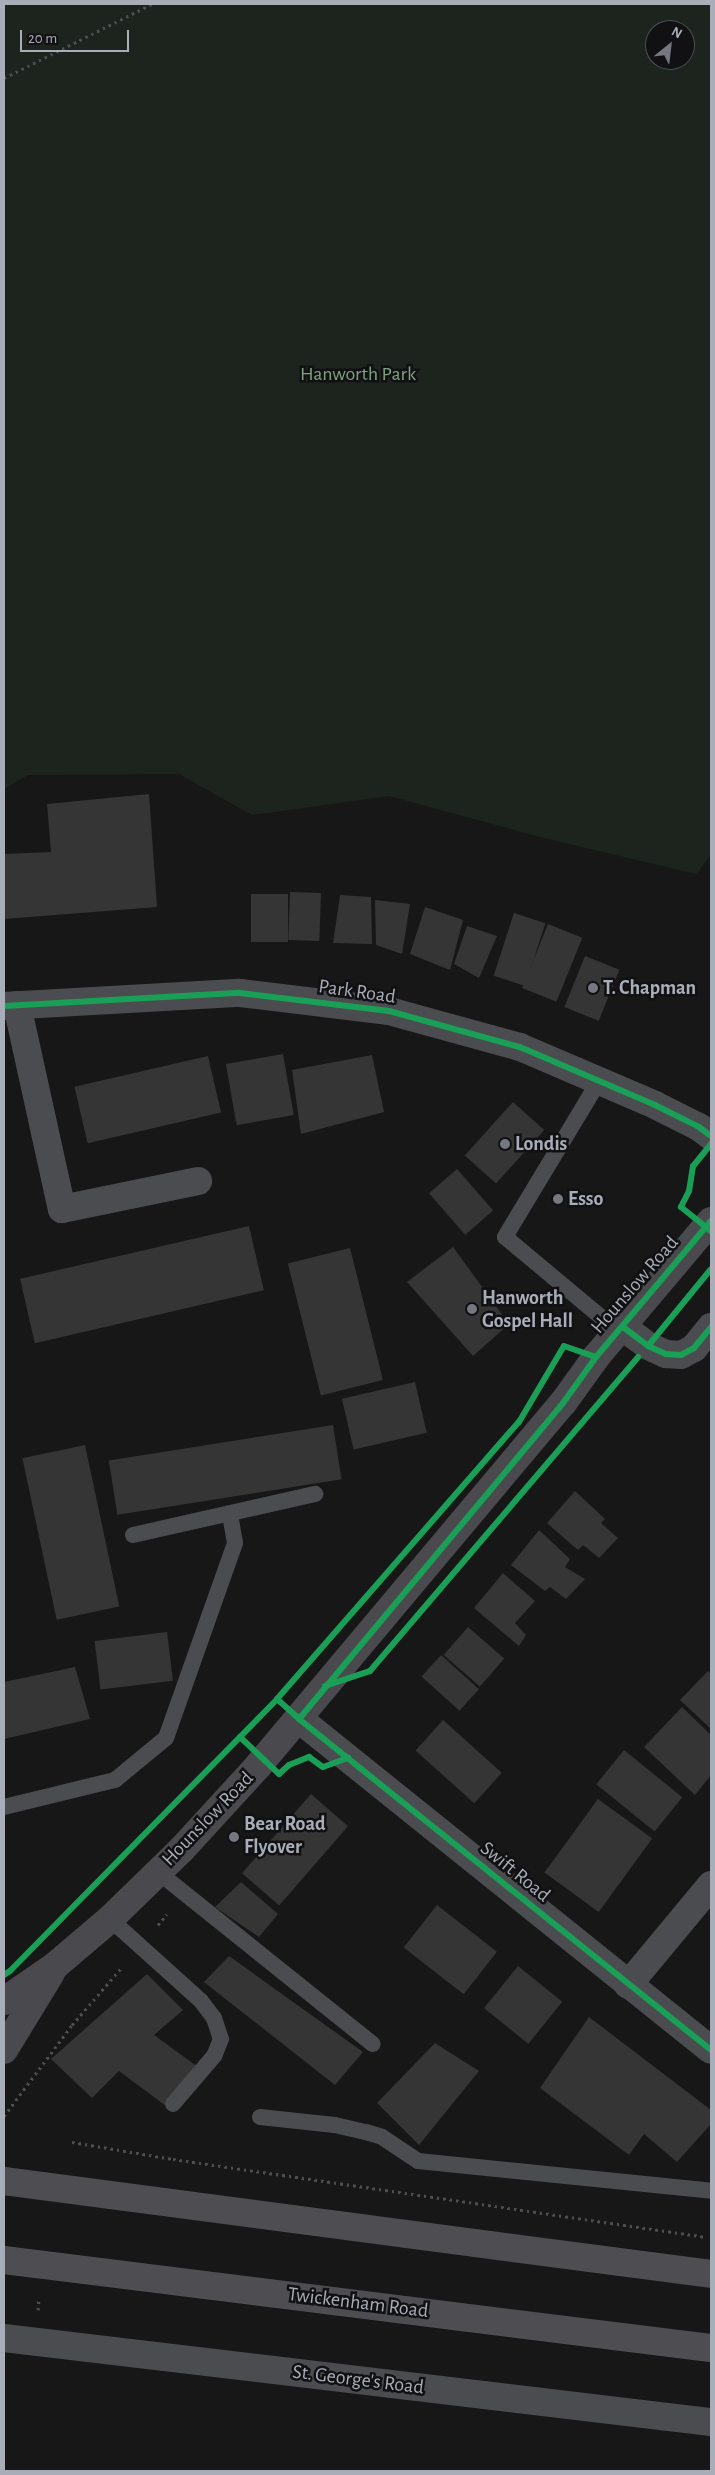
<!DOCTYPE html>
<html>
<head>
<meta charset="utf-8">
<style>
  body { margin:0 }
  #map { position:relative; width:715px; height:2475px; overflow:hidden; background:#171717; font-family:"Alegreya Sans",sans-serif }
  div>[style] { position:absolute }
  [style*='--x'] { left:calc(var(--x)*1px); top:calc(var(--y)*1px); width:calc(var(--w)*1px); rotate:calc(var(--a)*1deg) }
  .green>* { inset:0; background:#1d241e }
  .building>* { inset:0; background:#353536; transform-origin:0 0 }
  .path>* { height:3px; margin-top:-1.5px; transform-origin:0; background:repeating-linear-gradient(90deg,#4d4e52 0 2.5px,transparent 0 6.5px) }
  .service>* { height:16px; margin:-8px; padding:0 8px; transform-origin:8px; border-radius:8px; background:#4b4c50 }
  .minor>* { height:28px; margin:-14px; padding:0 14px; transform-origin:14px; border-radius:14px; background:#4b4c50 }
  .secondary>* { height:28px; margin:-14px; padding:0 14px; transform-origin:14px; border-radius:14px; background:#4a4a4e }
  .trunk>* { height:28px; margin:-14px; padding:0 14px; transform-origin:14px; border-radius:14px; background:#4e4e52 }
  .cycleway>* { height:6px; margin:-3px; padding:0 3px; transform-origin:3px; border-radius:3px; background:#1a9f57 }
  .dots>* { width:14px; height:14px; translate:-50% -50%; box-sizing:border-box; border:2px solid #111113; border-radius:50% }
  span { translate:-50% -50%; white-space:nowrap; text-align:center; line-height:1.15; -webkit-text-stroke:5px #111113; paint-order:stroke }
  .park-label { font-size:20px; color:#7fa381 }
  .poi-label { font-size:20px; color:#a8adb8; font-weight:700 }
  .left { translate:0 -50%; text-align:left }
  .street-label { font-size:20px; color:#a8adb8 }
  .frame { position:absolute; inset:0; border:5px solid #a8adb8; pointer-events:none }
  .north { position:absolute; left:645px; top:20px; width:50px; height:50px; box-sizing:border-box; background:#111113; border:1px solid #4d4f55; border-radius:50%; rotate:29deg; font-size:14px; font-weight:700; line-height:20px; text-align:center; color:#a8adb8 }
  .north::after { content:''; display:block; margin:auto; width:18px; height:22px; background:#757880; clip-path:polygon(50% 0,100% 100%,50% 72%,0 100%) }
  .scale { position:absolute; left:20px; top:30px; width:109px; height:22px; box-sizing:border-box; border:2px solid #a8adb8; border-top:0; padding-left:6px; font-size:15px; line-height:18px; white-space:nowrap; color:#a8adb8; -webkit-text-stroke:4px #111113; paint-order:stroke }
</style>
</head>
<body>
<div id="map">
  <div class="green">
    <i style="clip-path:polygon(evenodd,4px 4px,711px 4px,711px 855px,696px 874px,544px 838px,389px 796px,252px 815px,179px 774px,28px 775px,4px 789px,4px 4px,655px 30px,685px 30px,685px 60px,655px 60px,655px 30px)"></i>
  </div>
  <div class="building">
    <i style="clip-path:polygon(149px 794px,157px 907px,4px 919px,4px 854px,51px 852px,47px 804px)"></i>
    <i style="left:290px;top:892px;width:31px;height:48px;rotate:2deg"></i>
    <i style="left:251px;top:894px;width:37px;height:48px"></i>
    <i style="clip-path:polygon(340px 895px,371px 897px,372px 944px,333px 943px)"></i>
    <i style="clip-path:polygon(375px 900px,410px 904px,402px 954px,376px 945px)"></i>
    <i style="clip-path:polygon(425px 907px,463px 920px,450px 970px,410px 954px)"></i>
    <i style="left:514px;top:913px;width:33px;height:66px;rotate:18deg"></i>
    <i style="left:548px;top:924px;width:37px;height:69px;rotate:22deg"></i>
    <i style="clip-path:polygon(467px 926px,497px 936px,479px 978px,454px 964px)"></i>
    <i style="left:585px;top:956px;width:37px;height:55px;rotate:22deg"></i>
    <i style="left:283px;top:1054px;width:62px;height:58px;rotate:80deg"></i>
    <i style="clip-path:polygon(372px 1055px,384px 1112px,301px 1134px,292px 1070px)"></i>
    <i style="left:208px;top:1056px;width:58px;height:137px;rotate:77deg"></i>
    <i style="left:513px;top:1102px;width:42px;height:72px;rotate:42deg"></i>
    <i style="left:457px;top:1169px;width:55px;height:37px;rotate:49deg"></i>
    <i style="left:249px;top:1226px;width:66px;height:235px;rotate:77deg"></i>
    <i style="clip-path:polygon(453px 1247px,509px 1324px,473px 1356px,407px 1282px)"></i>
    <i style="left:350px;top:1248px;width:136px;height:64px;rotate:76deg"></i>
    <i style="left:415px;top:1382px;width:52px;height:75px;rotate:77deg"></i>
    <i style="left:333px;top:1425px;width:55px;height:227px;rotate:81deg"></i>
    <i style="left:85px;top:1445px;width:165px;height:64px;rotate:78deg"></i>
    <i style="clip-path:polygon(575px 1491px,605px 1519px,601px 1523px,618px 1538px,599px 1558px,583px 1545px,578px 1550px,547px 1523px)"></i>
    <i style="clip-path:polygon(539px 1530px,570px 1559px,565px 1567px,585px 1579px,566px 1599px,550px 1587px,545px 1591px,511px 1565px)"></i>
    <i style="clip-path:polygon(503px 1573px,535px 1601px,515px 1623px,526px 1635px,519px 1646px,474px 1608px)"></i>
    <i style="left:468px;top:1627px;width:48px;height:37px;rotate:41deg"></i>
    <i style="left:167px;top:1632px;width:49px;height:73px;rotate:83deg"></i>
    <i style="left:441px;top:1655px;width:51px;height:29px;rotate:42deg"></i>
    <i style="clip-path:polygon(75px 1667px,90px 1719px,4px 1739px,4px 1682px)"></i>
    <i style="clip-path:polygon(708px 1671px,711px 1674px,711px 1729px,680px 1700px)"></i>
    <i style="clip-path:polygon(682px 1707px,711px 1735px,711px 1775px,695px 1795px,644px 1747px)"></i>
    <i style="left:443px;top:1720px;width:79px;height:41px;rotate:42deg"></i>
    <i style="left:624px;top:1750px;width:75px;height:44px;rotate:39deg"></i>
    <i style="left:311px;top:1794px;width:49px;height:105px;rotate:41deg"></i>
    <i style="left:598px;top:1799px;width:67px;height:91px;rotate:36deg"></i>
    <i style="clip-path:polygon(241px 1882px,278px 1914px,259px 1937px,215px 1907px)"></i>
    <i style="left:437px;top:1905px;width:76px;height:54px;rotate:38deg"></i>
    <i style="clip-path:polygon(229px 1956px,363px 2052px,335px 2085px,204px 1982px)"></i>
    <i style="left:518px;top:1966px;width:57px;height:54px;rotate:39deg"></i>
    <i style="clip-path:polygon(147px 1974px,183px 2010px,154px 2035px,198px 2067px,166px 2106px,119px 2071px,92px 2098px,51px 2059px)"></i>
    <i style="clip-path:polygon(589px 2017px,711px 2110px,711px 2124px,677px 2162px,644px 2134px,629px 2155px,540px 2088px)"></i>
    <i style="clip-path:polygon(435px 2043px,479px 2071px,419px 2145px,377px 2103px)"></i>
  </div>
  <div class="path">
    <i style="--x:4;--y:78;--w:165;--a:-26.6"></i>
    <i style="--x:158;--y:1925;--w:14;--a:-51"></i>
    <i style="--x:4;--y:2116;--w:114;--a:-53.2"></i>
    <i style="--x:72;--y:2025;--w:78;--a:-49.2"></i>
    <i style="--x:72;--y:2142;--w:102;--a:9.6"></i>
    <i style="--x:173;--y:2159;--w:539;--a:8.33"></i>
    <i style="--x:38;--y:2310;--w:12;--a:-85"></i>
  </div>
  <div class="service">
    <i style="--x:599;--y:1081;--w:182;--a:121.1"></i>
    <i style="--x:505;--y:1237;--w:147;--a:39.8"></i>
    <i style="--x:133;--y:1535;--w:187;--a:-12.7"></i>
    <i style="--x:4;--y:1807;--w:114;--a:-13.7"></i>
    <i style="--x:115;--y:1780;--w:66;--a:-39.5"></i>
    <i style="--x:166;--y:1738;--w:207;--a:-70.5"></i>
    <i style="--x:235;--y:1543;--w:29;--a:-100"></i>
    <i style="--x:158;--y:1872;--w:275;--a:38.7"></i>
    <i style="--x:110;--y:1919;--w:122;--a:42"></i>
    <i style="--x:201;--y:2001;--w:21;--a:53"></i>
    <i style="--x:214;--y:2018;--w:22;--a:72"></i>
    <i style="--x:221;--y:2039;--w:18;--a:112"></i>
    <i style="--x:214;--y:2056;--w:63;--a:130.5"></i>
    <i style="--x:260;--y:2117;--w:75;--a:6.1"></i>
    <i style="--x:335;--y:2125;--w:32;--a:13"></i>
    <i style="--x:366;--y:2132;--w:17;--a:17"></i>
    <i style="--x:382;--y:2137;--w:43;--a:33.7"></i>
    <i style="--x:418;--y:2161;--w:295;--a:5.8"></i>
  </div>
  <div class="minor">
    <i style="--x:17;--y:1005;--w:209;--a:77.6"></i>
    <i style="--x:62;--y:1209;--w:139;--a:-11.6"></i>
    <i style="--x:4;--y:1006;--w:236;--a:-3.2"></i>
    <i style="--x:240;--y:993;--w:150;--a:6.9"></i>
    <i style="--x:389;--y:1011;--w:136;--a:15.4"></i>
    <i style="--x:520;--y:1047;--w:147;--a:23.2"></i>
    <i style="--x:655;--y:1105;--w:49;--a:26.6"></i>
    <i style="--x:699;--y:1127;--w:15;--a:37"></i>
    <i style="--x:623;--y:1327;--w:31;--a:37"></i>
    <i style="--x:648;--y:1346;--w:20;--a:24"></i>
    <i style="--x:666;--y:1354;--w:15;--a:4"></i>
    <i style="--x:681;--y:1355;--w:15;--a:-28"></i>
    <i style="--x:694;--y:1348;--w:27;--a:-51"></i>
    <i style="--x:299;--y:1719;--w:528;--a:38.78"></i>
    <i style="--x:628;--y:1985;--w:130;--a:-50.3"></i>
    <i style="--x:4;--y:2338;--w:712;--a:6.78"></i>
  </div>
  <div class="secondary">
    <i style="--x:4;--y:2001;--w:63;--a:-34.7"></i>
    <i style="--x:56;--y:1965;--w:71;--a:-40.4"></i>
    <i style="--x:110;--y:1919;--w:100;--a:-44.2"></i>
    <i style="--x:182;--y:1849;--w:113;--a:-47.5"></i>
    <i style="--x:258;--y:1766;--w:474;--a:-50"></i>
    <i style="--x:563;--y:1403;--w:57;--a:-54.3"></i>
    <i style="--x:596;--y:1357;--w:178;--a:-49.8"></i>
    <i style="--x:4;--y:2050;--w:90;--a:-58.6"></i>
  </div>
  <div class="trunk">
    <i style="--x:4;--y:2181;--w:713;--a:7.49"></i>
    <i style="--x:4;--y:2260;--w:712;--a:7.1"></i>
  </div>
  <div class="cycleway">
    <i style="--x:4;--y:1006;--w:236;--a:-3.2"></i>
    <i style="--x:240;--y:993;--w:150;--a:6.9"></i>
    <i style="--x:389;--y:1011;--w:136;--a:15.4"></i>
    <i style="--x:520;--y:1047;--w:147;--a:23.2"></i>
    <i style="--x:655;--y:1105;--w:49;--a:26.6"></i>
    <i style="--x:699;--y:1127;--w:15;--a:37"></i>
    <i style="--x:711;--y:1144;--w:28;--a:129"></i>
    <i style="--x:693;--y:1166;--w:25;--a:99"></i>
    <i style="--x:689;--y:1191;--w:18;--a:117"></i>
    <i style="--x:681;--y:1207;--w:38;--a:39"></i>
    <i style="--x:623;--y:1327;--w:31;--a:37"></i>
    <i style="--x:648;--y:1346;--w:20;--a:24"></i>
    <i style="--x:666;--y:1354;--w:15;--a:4"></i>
    <i style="--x:681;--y:1355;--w:15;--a:-28"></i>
    <i style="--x:694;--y:1348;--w:27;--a:-51"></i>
    <i style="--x:648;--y:1346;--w:99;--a:-50.7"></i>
    <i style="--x:325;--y:1686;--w:47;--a:-18.4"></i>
    <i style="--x:370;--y:1671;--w:413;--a:-49.5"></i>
    <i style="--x:277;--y:1699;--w:30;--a:42"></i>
    <i style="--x:299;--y:1719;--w:528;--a:38.78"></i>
    <i style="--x:299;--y:1719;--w:412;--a:-50.1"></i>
    <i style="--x:563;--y:1403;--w:57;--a:-54.3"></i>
    <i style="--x:596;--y:1357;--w:178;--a:-49.8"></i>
    <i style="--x:240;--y:1737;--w:54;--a:43.5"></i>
    <i style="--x:279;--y:1774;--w:13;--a:-42"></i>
    <i style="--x:289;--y:1765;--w:22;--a:-22"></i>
    <i style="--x:309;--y:1757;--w:17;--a:36"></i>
    <i style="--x:323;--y:1767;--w:27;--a:-20"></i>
    <i style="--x:4;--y:1975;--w:7;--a:-34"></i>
    <i style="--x:10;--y:1971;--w:381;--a:-45.5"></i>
    <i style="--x:277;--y:1699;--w:368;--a:-48.9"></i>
    <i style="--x:519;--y:1422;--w:88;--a:-59.4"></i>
    <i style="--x:564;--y:1346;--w:34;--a:19"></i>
  </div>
  <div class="dots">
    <i style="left:593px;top:988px;background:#757880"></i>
    <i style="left:505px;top:1144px;background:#757880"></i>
    <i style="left:558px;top:1199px;background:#757880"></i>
    <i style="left:472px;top:1309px;background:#757880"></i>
    <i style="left:234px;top:1837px;background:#757880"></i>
  </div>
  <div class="park-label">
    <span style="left:358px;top:374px">Hanworth Park</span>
  </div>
  <div class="poi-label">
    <span class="left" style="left:603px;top:988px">T. Chapman</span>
    <span class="left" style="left:515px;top:1144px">Londis</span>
    <span class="left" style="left:568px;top:1199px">Esso</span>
    <span class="left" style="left:482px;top:1310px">Hanworth<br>Gospel Hall</span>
    <span class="left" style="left:244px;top:1836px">Bear Road<br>Flyover</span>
  </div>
  <div class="street-label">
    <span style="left:357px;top:992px;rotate:8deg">Park Road</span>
    <span style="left:635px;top:1285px;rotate:-49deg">Hounslow Road</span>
    <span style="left:208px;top:1819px;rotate:-46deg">Hounslow Road</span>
    <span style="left:515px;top:1872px;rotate:39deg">Swift Road</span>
    <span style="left:358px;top:2303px;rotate:7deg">Twickenham Road</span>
    <span style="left:358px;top:2380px;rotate:7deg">St. George's Road</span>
  </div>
  <div class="frame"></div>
  <div class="north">N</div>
  <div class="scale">20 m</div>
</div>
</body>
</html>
